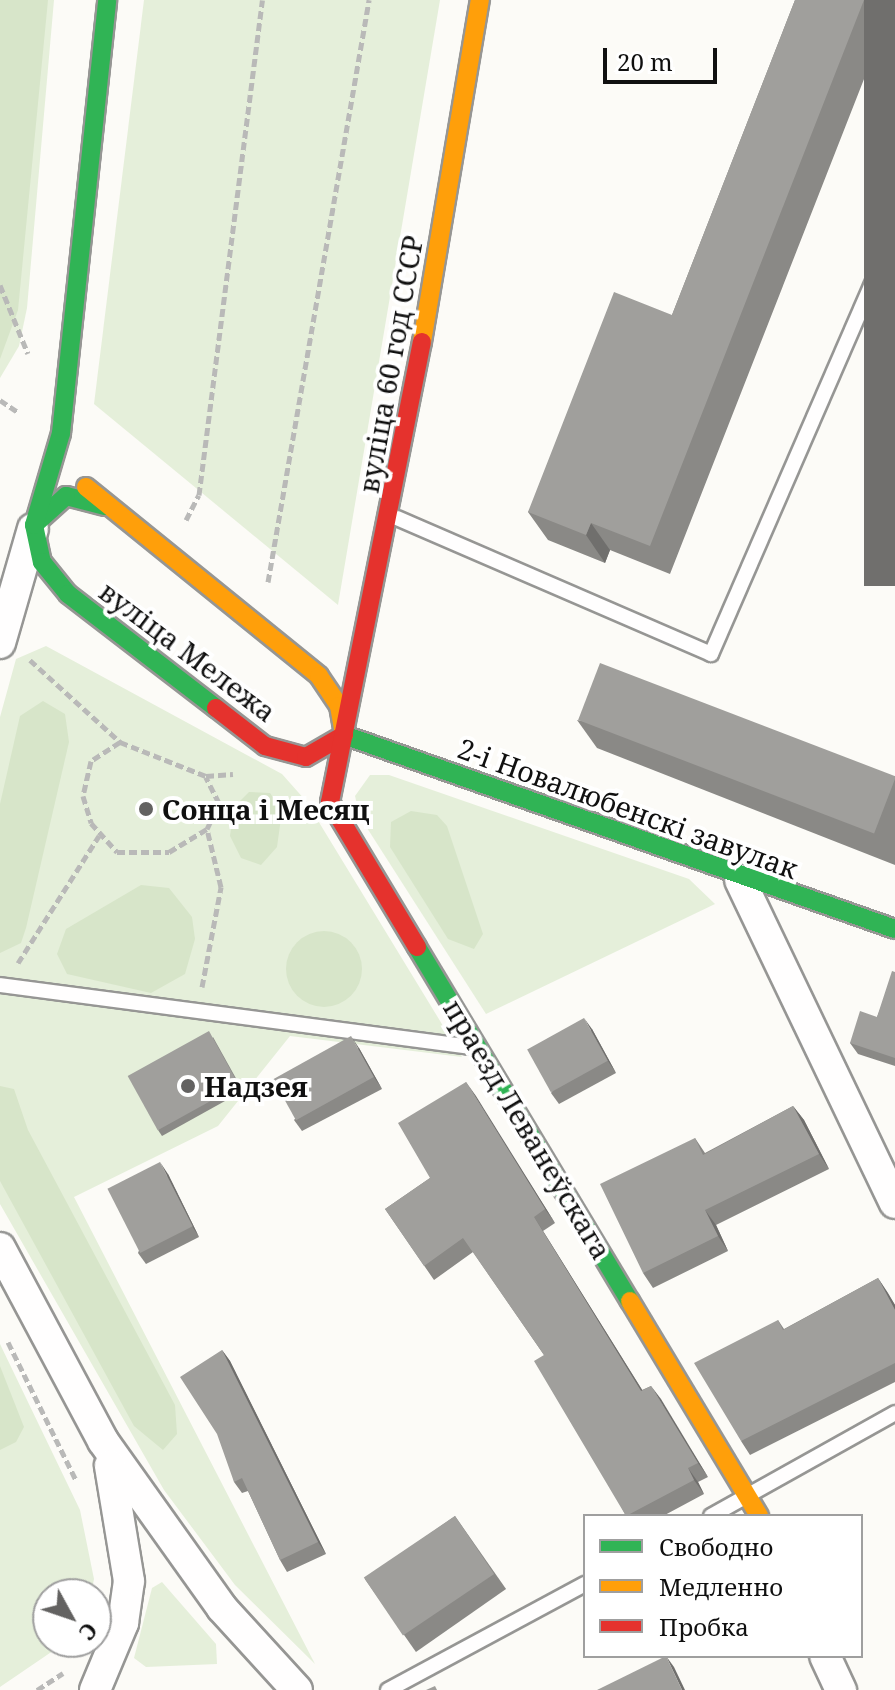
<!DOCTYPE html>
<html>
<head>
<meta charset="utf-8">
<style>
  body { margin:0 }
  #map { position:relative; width:895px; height:1690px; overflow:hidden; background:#fcfbf7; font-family:"Noto Serif",serif }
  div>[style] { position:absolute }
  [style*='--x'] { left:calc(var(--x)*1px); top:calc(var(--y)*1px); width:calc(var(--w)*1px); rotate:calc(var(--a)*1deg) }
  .green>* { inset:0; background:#e5efda }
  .forest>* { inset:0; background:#d7e5c9 }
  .round { border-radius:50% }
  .path>* { height:5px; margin-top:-2.5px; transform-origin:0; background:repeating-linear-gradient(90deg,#b9b9b8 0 8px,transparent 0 12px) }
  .roads { filter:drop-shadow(2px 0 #969694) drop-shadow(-2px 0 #969694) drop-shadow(0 2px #969694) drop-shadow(0 -2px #969694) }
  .lane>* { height:14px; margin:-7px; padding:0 7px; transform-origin:7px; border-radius:7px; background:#fffefe }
  .street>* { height:30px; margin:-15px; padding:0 15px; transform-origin:15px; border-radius:15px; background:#fffefe }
  .fast>* { height:18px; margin:-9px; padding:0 9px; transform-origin:9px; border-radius:9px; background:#30b455 }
  .slow>* { height:18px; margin:-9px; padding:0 9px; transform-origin:9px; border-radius:9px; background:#ff9f0a }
  .jam>* { height:18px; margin:-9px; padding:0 9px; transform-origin:9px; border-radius:9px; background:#e5322d }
  .wall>* { inset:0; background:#8a8986; transform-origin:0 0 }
  .shaded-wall>* { inset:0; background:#706f6d; transform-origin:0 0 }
  .building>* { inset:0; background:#a09f9c; transform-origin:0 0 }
  .dots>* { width:22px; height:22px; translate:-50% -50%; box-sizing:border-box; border:4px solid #fff; border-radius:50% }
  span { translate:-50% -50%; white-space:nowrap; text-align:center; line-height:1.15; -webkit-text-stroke:8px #fff; paint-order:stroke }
  .street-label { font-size:28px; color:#101010 }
  .poi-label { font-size:28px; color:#101010; font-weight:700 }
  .left { translate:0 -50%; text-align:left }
  .legend { position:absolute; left:583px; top:1514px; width:280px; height:144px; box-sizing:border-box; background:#fff; border:2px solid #9f9f9f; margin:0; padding:10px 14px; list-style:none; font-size:24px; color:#101010 }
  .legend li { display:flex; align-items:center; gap:16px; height:40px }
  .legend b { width:40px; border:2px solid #9f9f9f }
  .north { position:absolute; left:32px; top:1578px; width:80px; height:80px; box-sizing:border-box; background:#fff; border:2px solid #9f9f9f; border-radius:50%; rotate:130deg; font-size:22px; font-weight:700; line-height:32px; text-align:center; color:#101010 }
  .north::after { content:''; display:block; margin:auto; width:28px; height:36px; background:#636261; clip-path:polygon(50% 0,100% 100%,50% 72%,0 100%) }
  .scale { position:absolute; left:603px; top:48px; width:114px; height:36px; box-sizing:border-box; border:4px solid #101010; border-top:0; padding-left:10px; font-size:24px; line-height:28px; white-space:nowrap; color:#101010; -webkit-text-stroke:6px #fff; paint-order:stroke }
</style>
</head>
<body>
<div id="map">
  <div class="green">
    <i style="clip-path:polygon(0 0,54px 0,27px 308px,19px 346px,0 378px)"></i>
    <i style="clip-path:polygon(144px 0,440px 0,338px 605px,94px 404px)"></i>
    <i style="clip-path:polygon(46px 646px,282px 774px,306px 801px,462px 1057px,290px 1036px,218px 1126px,74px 1197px,315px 1664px,235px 1585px,164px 1490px,0 1204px,0 717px,16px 659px)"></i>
    <i style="clip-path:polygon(370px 775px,389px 775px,689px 879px,715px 904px,486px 1014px,360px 817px,355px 796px)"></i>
    <i style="clip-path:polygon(0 1344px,80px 1510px,94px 1579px,91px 1594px,48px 1594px,48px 1642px,66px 1642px,0 1687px)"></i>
    <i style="clip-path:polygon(162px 1582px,216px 1644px,217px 1664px,146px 1667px,134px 1658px,152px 1588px)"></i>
  </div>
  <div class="forest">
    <i style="clip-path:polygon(0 0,48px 0,18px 310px,0 359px)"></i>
    <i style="clip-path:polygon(43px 701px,65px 714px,69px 742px,26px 928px,21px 943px,0 953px,0 804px,20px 716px)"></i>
    <i style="clip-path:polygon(249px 792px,270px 793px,282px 811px,277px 847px,261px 865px,241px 858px,230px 836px,234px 807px)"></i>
    <i style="clip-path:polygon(411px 811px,437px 815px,447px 826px,483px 934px,474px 949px,448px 939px,390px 847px,391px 822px)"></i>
    <i style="clip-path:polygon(141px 885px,169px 888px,192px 917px,195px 939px,185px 974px,151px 993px,67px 974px,57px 954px,66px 929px)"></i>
    <i class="round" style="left:286px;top:931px;width:76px;height:76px"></i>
    <i style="clip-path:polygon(0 1086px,14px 1089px,28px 1130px,175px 1405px,177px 1434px,163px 1450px,134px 1426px,0 1181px)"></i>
    <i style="clip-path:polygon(0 1366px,24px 1427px,16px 1442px,0 1450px)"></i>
  </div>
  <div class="path">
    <i style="--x:0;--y:285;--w:74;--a:67.9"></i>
    <i style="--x:0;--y:400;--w:23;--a:34"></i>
    <i style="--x:186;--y:520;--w:28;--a:-63"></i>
    <i style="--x:199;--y:495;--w:499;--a:-82.7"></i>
    <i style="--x:268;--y:582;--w:591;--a:-80.15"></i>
    <i style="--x:30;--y:660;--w:122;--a:42.3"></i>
    <i style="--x:120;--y:742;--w:92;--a:21.6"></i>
    <i style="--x:206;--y:776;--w:27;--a:-4"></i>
    <i style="--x:120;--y:742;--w:35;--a:147"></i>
    <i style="--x:91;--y:761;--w:36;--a:103"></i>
    <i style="--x:83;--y:796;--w:28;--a:73"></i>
    <i style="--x:91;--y:823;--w:39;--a:48"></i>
    <i style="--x:117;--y:852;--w:52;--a:0"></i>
    <i style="--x:169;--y:852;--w:44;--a:-31.2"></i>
    <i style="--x:207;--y:829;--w:29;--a:-65"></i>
    <i style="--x:219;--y:803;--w:29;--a:-117"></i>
    <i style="--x:18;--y:963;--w:151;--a:-57.5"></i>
    <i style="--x:202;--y:987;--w:102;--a:-79.2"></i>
    <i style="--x:221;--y:887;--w:60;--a:-103.6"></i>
    <i style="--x:8;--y:1342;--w:154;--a:63.8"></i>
    <i style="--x:37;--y:1690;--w:31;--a:-33"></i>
  </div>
  <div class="roads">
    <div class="lane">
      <i style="--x:397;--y:518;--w:342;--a:23.4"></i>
      <i style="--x:711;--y:654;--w:462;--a:-66.5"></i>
      <i style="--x:0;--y:985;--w:474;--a:7.5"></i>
      <i style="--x:711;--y:1516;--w:211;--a:-29.2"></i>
      <i style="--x:388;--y:1690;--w:224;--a:-28.3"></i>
    </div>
    <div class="street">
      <i style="--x:0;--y:643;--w:119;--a:-73.9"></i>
      <i style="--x:740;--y:880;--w:358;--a:64.4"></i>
      <i style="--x:0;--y:1248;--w:219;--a:61.9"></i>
      <i style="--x:103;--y:1441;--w:205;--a:54.5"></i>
      <i style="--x:222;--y:1608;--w:111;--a:47.6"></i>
      <i style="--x:825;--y:1656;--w:38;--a:65"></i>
      <i style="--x:95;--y:1690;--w:73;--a:-67.3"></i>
      <i style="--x:123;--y:1623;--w:42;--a:-81.9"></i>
      <i style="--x:129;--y:1581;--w:117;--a:-99.4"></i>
    </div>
    <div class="fast">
      <i style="--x:105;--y:506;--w:40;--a:-165.6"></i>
      <i style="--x:66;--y:496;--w:43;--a:137.8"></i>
      <i style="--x:34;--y:525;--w:38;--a:78"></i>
      <i style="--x:42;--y:562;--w:41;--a:50.9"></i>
      <i style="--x:68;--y:594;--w:187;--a:37.6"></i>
      <i style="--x:34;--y:525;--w:96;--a:-73.6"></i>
      <i style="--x:61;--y:433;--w:435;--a:-83.9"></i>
      <i style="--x:344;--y:735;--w:584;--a:19.4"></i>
      <i style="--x:417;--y:947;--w:413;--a:59"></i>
    </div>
    <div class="slow">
      <i style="--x:422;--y:342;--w:347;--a:-80.4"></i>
      <i style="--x:86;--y:487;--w:300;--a:39"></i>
      <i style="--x:319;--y:676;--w:36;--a:56"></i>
      <i style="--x:339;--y:706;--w:29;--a:80"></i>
      <i style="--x:630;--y:1301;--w:251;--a:59"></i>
    </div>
    <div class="jam">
      <i style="--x:216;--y:708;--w:62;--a:37.8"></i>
      <i style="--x:265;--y:746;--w:42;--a:15"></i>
      <i style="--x:306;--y:757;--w:44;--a:-30.1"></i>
      <i style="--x:417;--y:947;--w:169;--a:-121"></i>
      <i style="--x:330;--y:802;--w:469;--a:-78.7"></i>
    </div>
  </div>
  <div class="wall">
    <i style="clip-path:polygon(795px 0,895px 0,670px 574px,610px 550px,605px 563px,548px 540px,528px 512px,672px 315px)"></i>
    <i style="clip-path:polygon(577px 720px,895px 778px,895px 865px,597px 748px)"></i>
    <i style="clip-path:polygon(895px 972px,895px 1066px,858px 1054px,850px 1043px,877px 1017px)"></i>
    <i style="clip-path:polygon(592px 1029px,616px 1073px,559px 1104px,551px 1093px)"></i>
    <i style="clip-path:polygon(213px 1037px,243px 1091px,162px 1136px,158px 1130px)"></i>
    <i style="clip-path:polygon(359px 1048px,382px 1089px,302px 1131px,294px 1120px)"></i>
    <i style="clip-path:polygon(466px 1082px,555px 1223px,543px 1231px,642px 1390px,651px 1386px,708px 1477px,698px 1482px,704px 1494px,663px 1516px,626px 1516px,544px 1355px,473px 1252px,434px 1280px,385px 1209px,430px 1178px)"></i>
    <i style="clip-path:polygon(793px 1106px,804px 1120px,829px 1169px,716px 1225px,728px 1251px,653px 1288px,643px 1273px,695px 1138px,705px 1153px)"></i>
    <i style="clip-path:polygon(168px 1174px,199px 1237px,146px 1264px,138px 1253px)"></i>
    <i style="clip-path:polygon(878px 1278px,895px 1305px,895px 1382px,750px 1455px,741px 1441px,778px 1320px,784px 1329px)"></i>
    <i style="clip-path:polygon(222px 1350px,230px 1361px,326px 1554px,287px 1572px,280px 1560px,248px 1491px,242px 1493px,234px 1482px)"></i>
    <i style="left:455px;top:1516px;width:89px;height:110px;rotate:55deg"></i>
  </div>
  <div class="shaded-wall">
    <i style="left:864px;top:0;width:31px;height:586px"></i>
    <i style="clip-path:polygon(591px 523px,610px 550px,605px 563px,586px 535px)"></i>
    <i style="clip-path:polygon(584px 1018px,592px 1029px,616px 1073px,608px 1061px)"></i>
    <i style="clip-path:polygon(351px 1036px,359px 1048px,382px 1089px,374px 1077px)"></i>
    <i style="clip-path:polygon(466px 1082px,476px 1096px,555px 1223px,545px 1209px)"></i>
    <i style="clip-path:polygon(793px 1106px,804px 1120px,829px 1169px,819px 1154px)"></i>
    <i style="clip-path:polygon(160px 1162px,168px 1174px,199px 1237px,192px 1226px)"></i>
    <i style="clip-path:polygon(705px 1210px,716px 1225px,728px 1251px,718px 1236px)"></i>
    <i style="clip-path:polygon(534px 1217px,543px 1231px,651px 1404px,641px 1391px)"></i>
    <i style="clip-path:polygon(878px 1278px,888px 1293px,895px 1305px,895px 1310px)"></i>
    <i style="clip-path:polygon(222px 1350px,230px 1361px,326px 1554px,318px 1542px)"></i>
    <i style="clip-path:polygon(651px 1386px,661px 1399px,708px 1477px,698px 1463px)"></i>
    <i style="clip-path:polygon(688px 1468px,698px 1482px,704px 1494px,694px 1480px)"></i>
    <i style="clip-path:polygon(666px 1656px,674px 1667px,685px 1690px,682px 1690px)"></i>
  </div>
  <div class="building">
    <i style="clip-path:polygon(795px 0,864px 0,650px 546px,591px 523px,586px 535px,528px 512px,614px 292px,672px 315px)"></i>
    <i style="left:600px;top:663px;width:317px;height:61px;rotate:21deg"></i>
    <i style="clip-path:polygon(892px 971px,895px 972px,895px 1058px,850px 1043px,860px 1011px,877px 1017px)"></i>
    <i style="left:584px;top:1018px;width:49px;height:65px;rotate:61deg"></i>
    <i style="left:209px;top:1031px;width:62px;height:93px;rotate:61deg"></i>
    <i style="left:351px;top:1036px;width:47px;height:89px;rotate:61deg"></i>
    <i style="clip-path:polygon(466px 1082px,545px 1209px,534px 1217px,641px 1391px,651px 1386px,698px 1463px,688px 1468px,694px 1480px,626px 1516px,534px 1361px,544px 1355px,463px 1238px,424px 1266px,385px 1209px,430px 1178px,398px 1123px)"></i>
    <i style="clip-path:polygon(793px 1106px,819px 1154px,705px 1210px,718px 1236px,643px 1273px,600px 1184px,695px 1138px,703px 1155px)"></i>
    <i style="left:160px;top:1162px;width:72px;height:59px;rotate:63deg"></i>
    <i style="clip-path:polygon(878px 1278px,895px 1310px,895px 1363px,741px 1441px,694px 1363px,778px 1320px,783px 1330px)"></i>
    <i style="clip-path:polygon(222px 1350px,318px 1542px,280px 1560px,242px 1478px,234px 1482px,217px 1434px,180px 1377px)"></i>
    <i style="left:455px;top:1516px;width:70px;height:110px;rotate:56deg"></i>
    <i style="clip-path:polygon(666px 1656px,682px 1690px,597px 1690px)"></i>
    <i style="clip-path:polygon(435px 1686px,437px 1690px,426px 1690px)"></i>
  </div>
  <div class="dots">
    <i style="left:146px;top:809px;background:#636261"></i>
    <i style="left:188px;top:1086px;background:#636261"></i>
  </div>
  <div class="street-label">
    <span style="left:390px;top:364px;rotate:-80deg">вуліца 60 год СССР</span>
    <span style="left:188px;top:651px;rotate:37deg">вуліца Мележа</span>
    <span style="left:628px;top:808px;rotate:20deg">2-і Новалюбенскі завулак</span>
    <span style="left:528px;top:1129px;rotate:59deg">праезд Леванеўскага</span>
  </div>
  <div class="poi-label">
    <span class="left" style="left:162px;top:809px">Сонца і Месяц</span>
    <span class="left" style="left:204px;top:1086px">Надзея</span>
  </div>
  <ul class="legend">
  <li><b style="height:10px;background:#30b455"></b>Свободно</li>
  <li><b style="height:10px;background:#ff9f0a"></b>Медленно</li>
  <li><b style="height:10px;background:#e5322d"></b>Пробка</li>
  </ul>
  <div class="north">С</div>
  <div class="scale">20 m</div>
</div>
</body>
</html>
